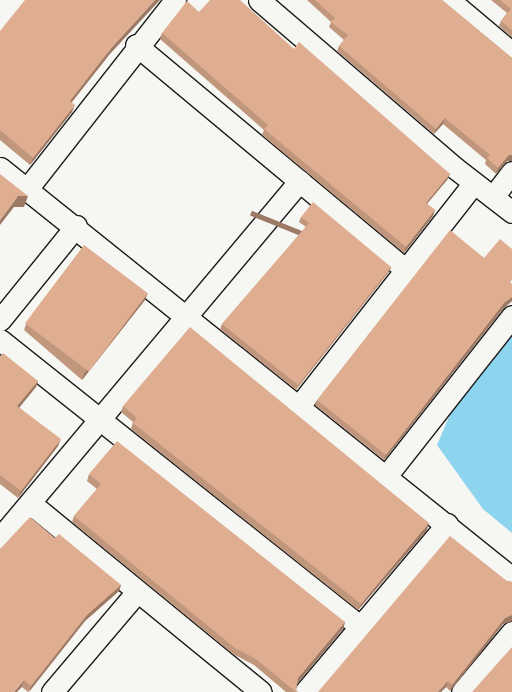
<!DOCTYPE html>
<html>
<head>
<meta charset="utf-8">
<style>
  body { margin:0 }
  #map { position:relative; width:512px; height:692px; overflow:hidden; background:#f6f6f2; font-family:Dekko,sans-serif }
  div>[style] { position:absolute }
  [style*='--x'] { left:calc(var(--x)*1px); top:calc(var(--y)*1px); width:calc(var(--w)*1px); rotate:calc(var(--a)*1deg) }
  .water>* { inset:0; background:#8dd4ee }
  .roads { filter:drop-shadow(1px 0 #1c1c1c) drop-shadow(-1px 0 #1c1c1c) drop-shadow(0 1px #1c1c1c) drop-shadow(0 -1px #1c1c1c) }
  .street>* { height:21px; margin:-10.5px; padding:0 10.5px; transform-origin:10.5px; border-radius:10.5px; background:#f6f6f2 }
  .wall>* { inset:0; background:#c0967d }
  .shaded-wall>* { inset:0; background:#9c7a66; transform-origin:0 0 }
  .building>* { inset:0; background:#dfae91; transform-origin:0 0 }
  span { translate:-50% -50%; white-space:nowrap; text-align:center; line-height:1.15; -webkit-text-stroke:3.5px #f6f6f2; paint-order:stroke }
</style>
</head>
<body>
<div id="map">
  <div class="water">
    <i style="clip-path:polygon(512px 326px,512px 533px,483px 509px,437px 445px,462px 386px)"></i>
  </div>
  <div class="roads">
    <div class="street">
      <i style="--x:259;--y:0;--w:258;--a:40.6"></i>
      <i style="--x:455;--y:168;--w:72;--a:37.7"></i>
      <i style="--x:449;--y:0;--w:82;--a:40.1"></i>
      <i style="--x:136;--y:45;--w:353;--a:39.8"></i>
      <i style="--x:0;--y:168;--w:656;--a:38.69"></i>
      <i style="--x:27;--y:189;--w:240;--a:-51.9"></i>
      <i style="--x:493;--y:197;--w:31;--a:-53"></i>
      <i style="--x:0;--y:320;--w:121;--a:-51"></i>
      <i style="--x:0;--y:340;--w:459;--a:38.5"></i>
      <i style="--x:299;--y:406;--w:283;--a:-51.9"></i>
      <i style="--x:387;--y:475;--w:202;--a:-51.8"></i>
      <i style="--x:30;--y:503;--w:298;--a:39.3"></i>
      <i style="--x:0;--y:538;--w:466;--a:-50"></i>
      <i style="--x:52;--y:692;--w:130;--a:-49.7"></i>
      <i style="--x:305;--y:692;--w:220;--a:-49.8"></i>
      <i style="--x:462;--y:692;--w:78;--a:-50.2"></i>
    </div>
  </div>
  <div class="wall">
    <i style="clip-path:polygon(307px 0,442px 0,512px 58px,512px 161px,507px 161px,496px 174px,485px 164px,486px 160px,443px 124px,434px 134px,337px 51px,339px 46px,344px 40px,329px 27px,331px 22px)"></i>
    <i style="clip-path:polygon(491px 0,512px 0,512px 37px,499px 26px,501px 21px,507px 13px)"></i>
    <i style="clip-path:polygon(199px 12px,294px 49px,450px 174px,447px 180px,427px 204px,435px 210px,433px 216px,404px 253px,262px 135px,264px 130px,160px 39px,162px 33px)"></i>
    <i style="clip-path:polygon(0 31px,109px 55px,72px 102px,72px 112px,30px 165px,0 140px)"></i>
    <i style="clip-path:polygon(301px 217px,391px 267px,389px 272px,296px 390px,220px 329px,222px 324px,306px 227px,299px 222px)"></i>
    <i style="clip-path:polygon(511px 284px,512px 284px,512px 301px,503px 309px,384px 460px,315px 405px,317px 400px)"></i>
    <i style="clip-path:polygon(145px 300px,82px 380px,24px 330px,26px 324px)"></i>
    <i style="clip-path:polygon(0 357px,38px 381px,36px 387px,19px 407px,58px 446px,18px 498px,0 484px)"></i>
    <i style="clip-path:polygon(123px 406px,427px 530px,358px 610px,131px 429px,133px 422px,121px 412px)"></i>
    <i style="clip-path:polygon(89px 474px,345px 622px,343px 629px,297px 683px,296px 692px,286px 692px,254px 665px,233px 654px,72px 522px,74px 516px,97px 489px,87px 481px)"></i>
    <i style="clip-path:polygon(55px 538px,121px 585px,119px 591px,85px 621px,28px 692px,22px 687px)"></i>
    <i style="clip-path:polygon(507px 581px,512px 582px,512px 621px,503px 624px,450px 691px,446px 687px,441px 692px,318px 692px)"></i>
  </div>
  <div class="shaded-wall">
    <i style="clip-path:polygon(155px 0,160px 0,109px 55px,67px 108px,70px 101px,112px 47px)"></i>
    <i style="clip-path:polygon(75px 105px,72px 112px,30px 165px,33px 158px)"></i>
    <i style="clip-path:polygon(445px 118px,443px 124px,434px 134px,436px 129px)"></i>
    <i style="clip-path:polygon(509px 155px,512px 155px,512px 161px,507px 161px,496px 174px,498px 168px)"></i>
    <i style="clip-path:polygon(450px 174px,447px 180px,423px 208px,426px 203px)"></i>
    <i style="clip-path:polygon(18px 196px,28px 196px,24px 207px,14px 207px,0 225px,0 220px)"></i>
    <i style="clip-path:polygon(435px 210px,433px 216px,404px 253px,406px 247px)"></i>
    <i style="left:391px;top:267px;width:5px;height:150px;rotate:112deg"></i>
    <i style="clip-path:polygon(148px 293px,145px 300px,82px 380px,84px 374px)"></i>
    <i style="clip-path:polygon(512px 297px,512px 301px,503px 309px,384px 460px,386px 455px,504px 303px)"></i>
    <i style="clip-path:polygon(38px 381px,36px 387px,15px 413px,17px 406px)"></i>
    <i style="clip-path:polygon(61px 439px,58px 446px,18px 498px,21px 491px)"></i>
    <i style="clip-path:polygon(429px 523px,427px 530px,358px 610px,361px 604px)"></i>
    <i style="clip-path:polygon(121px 585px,119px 591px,85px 621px,29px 692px,31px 686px,87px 615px)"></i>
    <i style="clip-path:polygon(512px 615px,512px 621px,503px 624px,450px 691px,452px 685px,505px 618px)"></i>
    <i style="clip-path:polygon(345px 622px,343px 629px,296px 685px,298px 678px)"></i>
    <i style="clip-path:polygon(24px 680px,22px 687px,17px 692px,14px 692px)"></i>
    <i style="clip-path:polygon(448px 681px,446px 687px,441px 692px,438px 692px)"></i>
  </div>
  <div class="building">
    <i style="clip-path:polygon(25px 0,155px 0,112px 47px,70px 101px,75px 105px,33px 158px,0 130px,0 31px)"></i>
    <i style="clip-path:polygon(210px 0,240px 0,294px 49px,299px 42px,450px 174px,426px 203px,435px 210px,406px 247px,264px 129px,268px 125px,162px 33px,187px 1px,199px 12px)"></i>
    <i style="clip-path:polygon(315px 0,442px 0,512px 58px,512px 155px,509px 155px,498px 168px,487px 158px,490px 155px,445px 118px,436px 129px,339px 46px,348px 35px,331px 22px,335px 18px)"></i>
    <i style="clip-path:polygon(500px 0,512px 0,512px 30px,501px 21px,511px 9px)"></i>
    <i style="clip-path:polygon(0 174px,28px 196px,18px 196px,0 220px)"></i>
    <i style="clip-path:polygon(313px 202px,391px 267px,298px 385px,222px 324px,309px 223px,301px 217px)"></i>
    <i style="clip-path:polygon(450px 230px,484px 258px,500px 239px,512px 249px,512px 280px,510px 282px,512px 284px,512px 297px,504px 303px,386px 455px,317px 400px)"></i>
    <i style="left:84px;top:245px;width:80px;height:98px;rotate:37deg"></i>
    <i style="clip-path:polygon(190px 327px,429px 523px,361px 604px,133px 423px,137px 418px,123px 406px)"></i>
    <i style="clip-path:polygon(3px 353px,38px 381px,17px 406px,61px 439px,21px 491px,0 475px,0 357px)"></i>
    <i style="clip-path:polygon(117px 441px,345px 622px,298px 678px,296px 690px,298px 692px,296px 692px,256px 659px,235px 648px,74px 516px,101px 484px,89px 474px)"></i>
    <i style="clip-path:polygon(30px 517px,55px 538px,59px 534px,121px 585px,87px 615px,31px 686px,24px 680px,14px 692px,0 692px,0 549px)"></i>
    <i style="clip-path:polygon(450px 536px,507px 581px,512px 582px,512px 615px,505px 618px,452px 685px,448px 681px,438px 692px,318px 692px)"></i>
    <i style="clip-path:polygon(512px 647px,512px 692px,472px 692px)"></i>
  </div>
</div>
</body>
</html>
